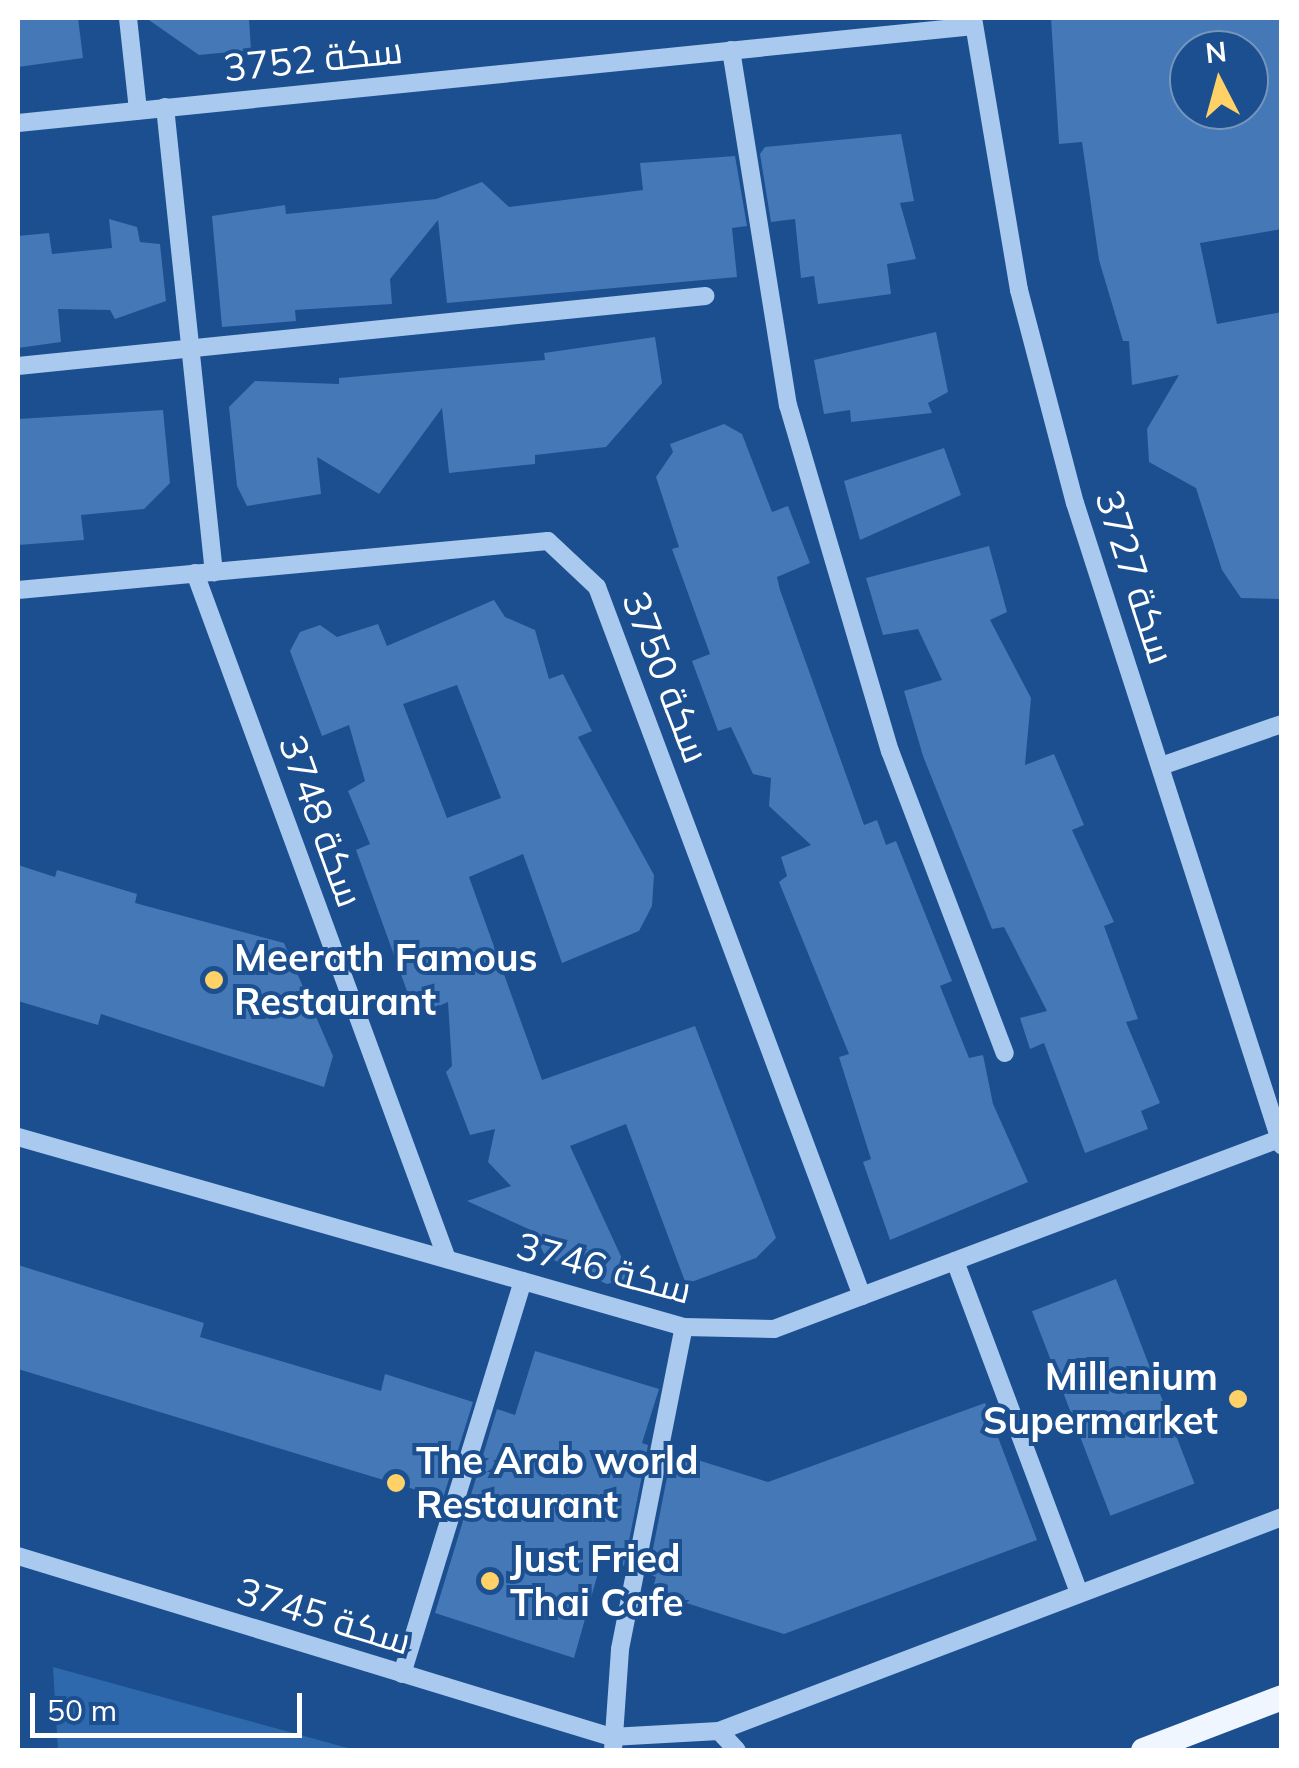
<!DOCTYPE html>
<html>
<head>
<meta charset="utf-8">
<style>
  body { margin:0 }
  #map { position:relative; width:1299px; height:1768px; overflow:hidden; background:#1b4f8f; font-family:Mulish,Cairo,sans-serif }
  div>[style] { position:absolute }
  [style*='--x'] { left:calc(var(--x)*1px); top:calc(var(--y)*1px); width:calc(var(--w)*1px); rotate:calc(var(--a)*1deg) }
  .green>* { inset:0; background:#2e69ad }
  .building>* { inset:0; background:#4478b7; transform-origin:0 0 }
  .minor>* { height:18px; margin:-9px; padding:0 9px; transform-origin:9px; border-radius:9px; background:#a9c9ee }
  .major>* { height:25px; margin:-12.5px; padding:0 12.5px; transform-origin:12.5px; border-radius:12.5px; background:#f0f6ff }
  .dots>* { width:28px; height:28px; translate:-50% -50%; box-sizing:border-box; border:5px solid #1b4f8f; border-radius:50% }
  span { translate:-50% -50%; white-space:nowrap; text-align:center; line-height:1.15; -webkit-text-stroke:8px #1b4f8f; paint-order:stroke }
  .street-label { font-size:38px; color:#fff }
  .poi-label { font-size:38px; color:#fff; font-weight:700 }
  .left { translate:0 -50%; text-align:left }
  .right { translate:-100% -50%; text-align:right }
  .frame { position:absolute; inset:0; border:20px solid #fff; pointer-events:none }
  .north { position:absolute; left:1169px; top:30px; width:100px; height:100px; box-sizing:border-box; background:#1b4f8f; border:2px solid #7695bc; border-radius:50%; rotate:354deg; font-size:28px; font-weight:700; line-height:40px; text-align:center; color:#fff }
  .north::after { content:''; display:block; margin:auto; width:35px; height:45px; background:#ffd166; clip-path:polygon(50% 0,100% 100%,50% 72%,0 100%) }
  .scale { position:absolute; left:30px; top:1693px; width:272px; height:45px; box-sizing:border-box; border:5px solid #fff; border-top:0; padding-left:12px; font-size:30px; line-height:35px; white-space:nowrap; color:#fff; -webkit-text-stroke:8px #1b4f8f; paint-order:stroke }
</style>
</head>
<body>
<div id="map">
  <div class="green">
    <i style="clip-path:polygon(53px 1667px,355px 1750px,58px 1750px)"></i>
  </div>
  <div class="building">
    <i style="clip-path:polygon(18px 18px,78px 18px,83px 58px,18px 67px)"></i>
    <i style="clip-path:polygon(146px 18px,249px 18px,251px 50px,199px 55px)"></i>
    <i style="clip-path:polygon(evenodd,1051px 18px,1282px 18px,1282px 229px,1200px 243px,1217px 324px,1282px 312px,1279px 599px,1241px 598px,1222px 570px,1196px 488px,1149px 462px,1147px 429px,1179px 375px,1132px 385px,1129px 341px,1123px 341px,1099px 260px,1082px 142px,1059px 144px,1051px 18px,1189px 50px,1249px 50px,1249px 110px,1189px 110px,1189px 50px)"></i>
    <i style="clip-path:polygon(901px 134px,914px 201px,900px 203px,916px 259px,887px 264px,891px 294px,818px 304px,814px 276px,801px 278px,795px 219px,771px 222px,760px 154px,765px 147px)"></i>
    <i style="clip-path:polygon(735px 156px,747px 226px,732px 228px,737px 277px,447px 303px,438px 220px,390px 279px,392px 304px,295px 310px,296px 321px,222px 327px,212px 216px,285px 205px,286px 214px,436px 199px,482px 182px,509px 207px,643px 190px,640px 163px)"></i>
    <i style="clip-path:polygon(109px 219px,137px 227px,140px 242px,160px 244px,166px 301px,115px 319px,110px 310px,58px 309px,61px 342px,18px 348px,18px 236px,49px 233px,52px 254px,112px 248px)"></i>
    <i style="clip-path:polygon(936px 332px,948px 392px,928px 403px,932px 413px,851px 422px,850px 410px,824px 414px,814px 360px)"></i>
    <i style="clip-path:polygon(655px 337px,662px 383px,606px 447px,535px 455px,535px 464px,449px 473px,442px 408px,379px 494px,317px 457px,321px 494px,247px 506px,237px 486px,229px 407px,255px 381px,339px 384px,339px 378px,545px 360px,544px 353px)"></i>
    <i style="clip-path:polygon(163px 410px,170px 483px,144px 509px,81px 515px,84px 540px,18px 545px,18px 419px)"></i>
    <i style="clip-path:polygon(724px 424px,742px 434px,772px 512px,788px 506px,810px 563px,777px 577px,780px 590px,864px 825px,877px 820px,886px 845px,896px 841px,952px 981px,940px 986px,969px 1058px,983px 1055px,993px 1104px,1028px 1182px,890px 1240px,863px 1162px,871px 1159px,839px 1057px,849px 1054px,779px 882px,787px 876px,781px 857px,811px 845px,769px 806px,771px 778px,753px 774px,731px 727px,718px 731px,692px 661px,710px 654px,672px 549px,679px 547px,656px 477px,673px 452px,670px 444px)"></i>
    <i style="clip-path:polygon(944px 448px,961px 495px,860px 540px,844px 481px)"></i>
    <i style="clip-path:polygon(989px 546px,1007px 612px,990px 620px,1031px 698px,1025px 765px,1054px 754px,1084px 825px,1072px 830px,1114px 922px,1104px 926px,1138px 1019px,1126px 1022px,1160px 1103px,1141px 1111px,1148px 1129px,1085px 1153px,1044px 1043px,1030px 1049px,1020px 1018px,1047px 1011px,1004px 927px,992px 929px,923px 756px,904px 691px,942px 680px,918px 629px,883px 635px,866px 578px)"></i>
    <i style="clip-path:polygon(evenodd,494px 600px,505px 617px,535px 630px,549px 679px,563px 674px,592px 731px,578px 737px,654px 875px,652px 906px,639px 931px,562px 963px,523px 854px,469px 877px,542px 1080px,695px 1026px,776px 1238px,756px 1258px,686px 1284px,626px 1124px,570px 1146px,631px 1278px,607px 1284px,545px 1256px,533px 1231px,467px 1201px,511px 1186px,488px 1162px,495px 1129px,470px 1135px,446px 1072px,452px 1066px,448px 1002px,416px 1016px,356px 850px,370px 844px,348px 791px,365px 781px,349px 725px,322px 736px,290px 651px,300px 632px,320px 625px,337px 637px,378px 624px,387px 646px,494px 600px,457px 685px,501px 798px,447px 818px,403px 704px,457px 685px)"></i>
    <i style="clip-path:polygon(18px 865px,55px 877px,57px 870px,137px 894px,135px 903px,284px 943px,333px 1056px,324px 1087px,101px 1014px,98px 1025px,18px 1001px)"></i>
    <i style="clip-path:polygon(18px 1265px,204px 1323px,200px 1337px,381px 1391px,385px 1374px,473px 1402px,443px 1498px,18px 1369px)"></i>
    <i style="left:1116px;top:1279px;width:219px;height:90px;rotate:69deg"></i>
    <i style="clip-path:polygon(535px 1351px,659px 1389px,642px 1443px,648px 1445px,624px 1566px,602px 1559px,574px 1658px,435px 1613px,497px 1409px,515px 1415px)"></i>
    <i style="clip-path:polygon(985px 1403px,1037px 1540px,784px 1634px,652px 1592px,656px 1577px,648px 1574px,672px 1452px,768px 1482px)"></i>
  </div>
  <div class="minor">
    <i style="--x:128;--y:18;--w:93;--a:83.8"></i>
    <i style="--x:973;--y:18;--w:276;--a:80.4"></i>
    <i style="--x:1019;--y:290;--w:220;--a:75.3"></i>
    <i style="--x:1075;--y:503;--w:675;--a:72.16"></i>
    <i style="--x:731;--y:50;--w:360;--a:80.9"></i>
    <i style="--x:788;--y:405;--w:361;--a:73.6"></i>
    <i style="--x:890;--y:751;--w:323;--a:69.2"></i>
    <i style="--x:165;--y:107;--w:468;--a:84"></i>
    <i style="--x:18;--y:123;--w:961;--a:-5.79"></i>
    <i style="--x:18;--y:366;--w:691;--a:-5.82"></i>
    <i style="--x:195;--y:573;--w:731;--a:69.83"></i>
    <i style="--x:18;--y:590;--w:532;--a:-5.28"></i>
    <i style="--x:548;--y:541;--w:67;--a:43.2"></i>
    <i style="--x:597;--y:587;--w:757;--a:69.51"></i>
    <i style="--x:1164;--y:765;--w:125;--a:-19.2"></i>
    <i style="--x:18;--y:1137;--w:693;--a:15.92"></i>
    <i style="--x:684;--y:1327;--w:90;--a:1.3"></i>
    <i style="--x:774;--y:1329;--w:540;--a:-20.62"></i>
    <i style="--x:955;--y:1261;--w:354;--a:69.5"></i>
    <i style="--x:18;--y:1556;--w:620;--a:16.97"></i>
    <i style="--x:611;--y:1737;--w:108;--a:-3.2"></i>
    <i style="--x:719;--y:1731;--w:602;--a:-20.81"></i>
    <i style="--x:402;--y:1674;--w:411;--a:-72.9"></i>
    <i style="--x:719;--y:1731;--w:26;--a:47"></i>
    <i style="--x:613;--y:1750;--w:101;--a:-86"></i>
    <i style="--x:620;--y:1649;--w:328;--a:-78.8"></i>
  </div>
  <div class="major">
    <i style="--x:1143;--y:1750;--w:149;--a:-20.9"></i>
  </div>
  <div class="dots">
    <i style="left:214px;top:980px;background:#ffd166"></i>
    <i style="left:1238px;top:1399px;background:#ffd166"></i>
    <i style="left:396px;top:1483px;background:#ffd166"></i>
    <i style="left:490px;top:1581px;background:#ffd166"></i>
  </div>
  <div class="street-label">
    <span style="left:313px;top:59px;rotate:-6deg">سكة 3752</span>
    <span style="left:1135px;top:577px;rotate:72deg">سكة 3727</span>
    <span style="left:666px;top:677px;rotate:69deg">سكة 3750</span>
    <span style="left:321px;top:821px;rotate:70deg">سكة 3748</span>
    <span style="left:604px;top:1268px;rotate:15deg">سكة 3746</span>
    <span style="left:324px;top:1616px;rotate:17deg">سكة 3745</span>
  </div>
  <div class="poi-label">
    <span class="left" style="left:234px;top:980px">Meerath Famous<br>Restaurant</span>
    <span class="right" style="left:1218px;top:1399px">Millenium<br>Supermarket</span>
    <span class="left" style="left:416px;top:1483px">The Arab world<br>Restaurant</span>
    <span class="left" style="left:510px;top:1581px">Just Fried<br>Thai Cafe</span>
  </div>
  <div class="frame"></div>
  <div class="north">N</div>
  <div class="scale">50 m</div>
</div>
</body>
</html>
